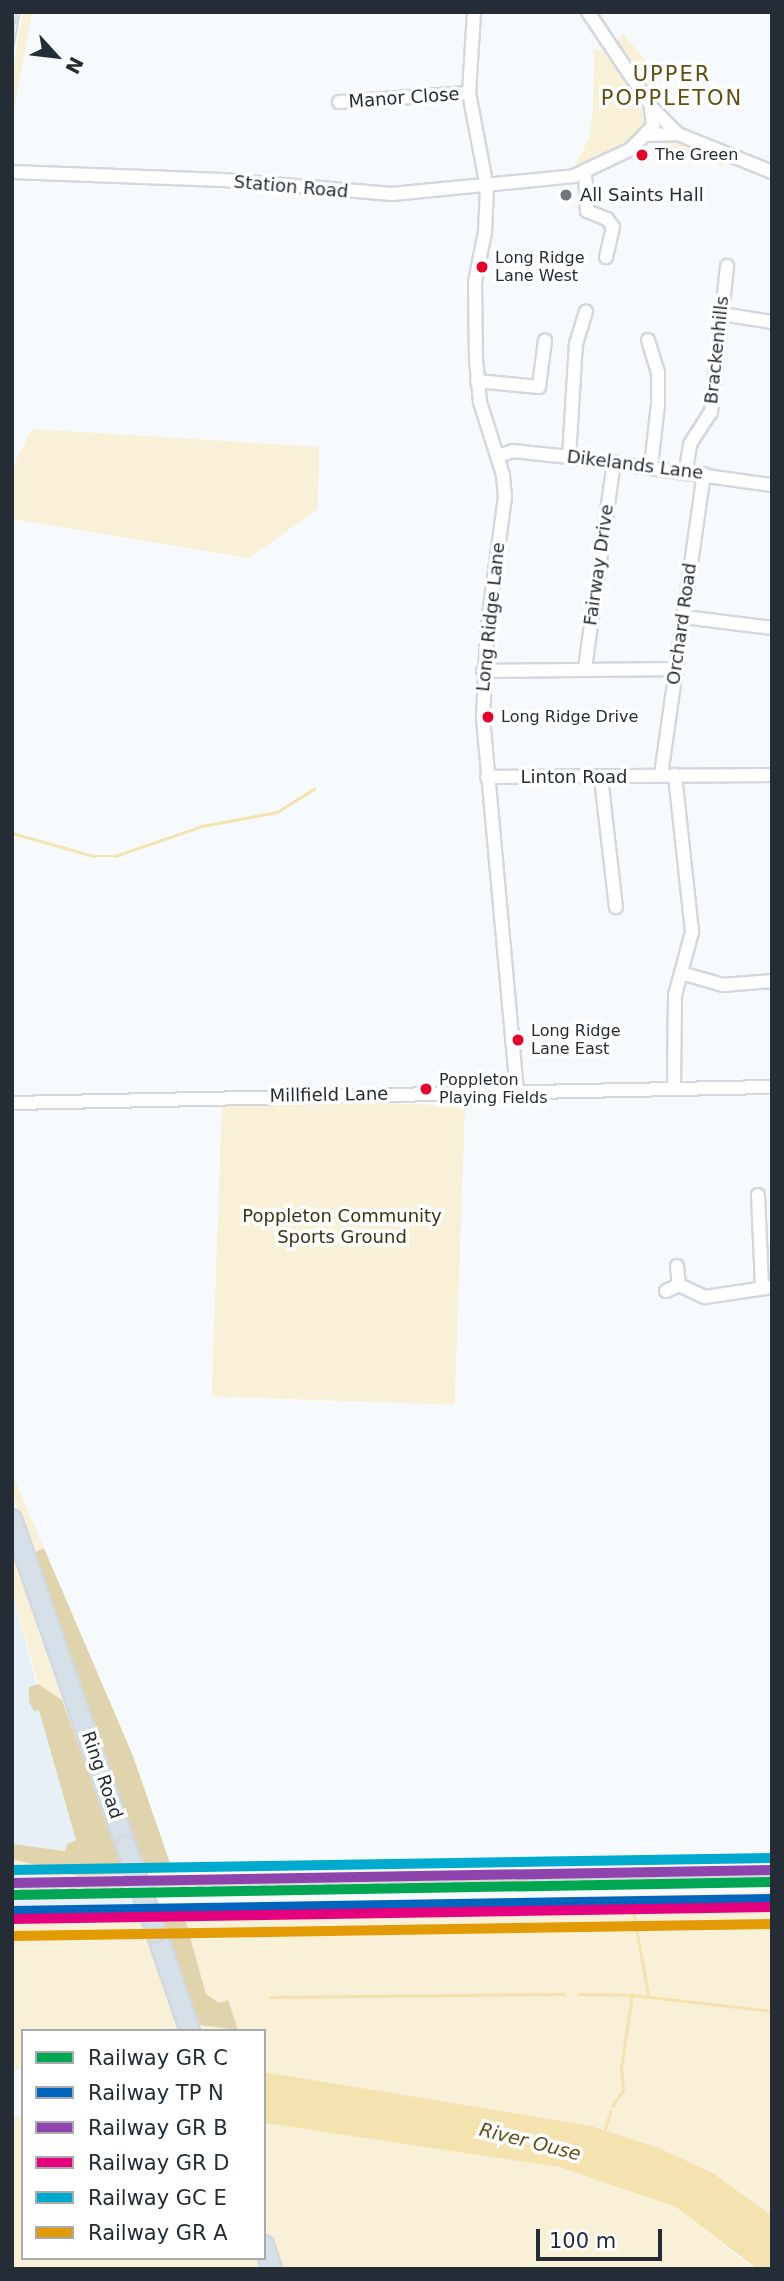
<!DOCTYPE html>
<html>
<head>
<meta charset="utf-8">
<style>
  body { margin:0 }
  #map { position:relative; width:784px; height:2281px; overflow:hidden; background:#f7fafc; font-family:"DejaVu Sans",sans-serif }
  div>[style] { position:absolute }
  [style*='--x'] { left:calc(var(--x)*1px); top:calc(var(--y)*1px); width:calc(var(--w)*1px); rotate:calc(var(--a)*1deg) }
  .built>* { inset:0; background:#e7eff7 }
  .green>* { inset:0; background:#f8f0d7; transform-origin:0 0 }
  .forest>* { inset:0; background:#e0d4ac }
  .water>* { inset:0; background:#f4e3ae }
  .stream>* { height:2.5px; margin:-1.25px; padding:0 1.25px; transform-origin:1.25px; border-radius:1.25px; background:#f4e3ae }
  .roads { filter:drop-shadow(2px 0 #d3d8de) drop-shadow(-2px 0 #d3d8de) drop-shadow(0 2px #d3d8de) drop-shadow(0 -2px #d3d8de) }
  .minor>* { height:12px; margin:-6px; padding:0 6px; transform-origin:6px; border-radius:6px; background:#fefeff }
  .highway>* { height:18px; margin:-9px; padding:0 9px; transform-origin:9px; border-radius:9px; background:#d6e0e8 }
  .rail>* { height:5px; margin-top:-2.5px; transform-origin:0; background:repeating-linear-gradient(90deg,#fff 0 8px,#d6d7d7 0 16px); box-sizing:border-box; border-block:2px solid #d6d7d7 }
  .bridges { filter:drop-shadow(2px 0 #d4d8da) drop-shadow(-2px 0 #d4d8da) drop-shadow(0 2px #d4d8da) drop-shadow(0 -2px #d4d8da) }
  .highway-bridge>* { height:18px; margin:-9px; padding:0 9px; transform-origin:9px; border-radius:9px; background:#d6e0e8 }
  .rail-1>* { height:10px; margin:-5px; padding:0 5px; transform-origin:5px; border-radius:5px; background:#00a651 }
  .rail-2>* { height:10px; margin:-5px; padding:0 5px; transform-origin:5px; border-radius:5px; background:#0065bd }
  .rail-3>* { height:10px; margin:-5px; padding:0 5px; transform-origin:5px; border-radius:5px; background:#8e44ad }
  .rail-4>* { height:10px; margin:-5px; padding:0 5px; transform-origin:5px; border-radius:5px; background:#e5007d }
  .rail-5>* { height:10px; margin:-5px; padding:0 5px; transform-origin:5px; border-radius:5px; background:#00a9ce }
  .rail-6>* { height:10px; margin:-5px; padding:0 5px; transform-origin:5px; border-radius:5px; background:#e29a05 }
  .dots>* { width:19px; height:19px; translate:-50% -50%; box-sizing:border-box; border:4px solid #fff; border-radius:50% }
  span { translate:-50% -50%; white-space:nowrap; text-align:center; line-height:1.15; -webkit-text-stroke:7px #fff; paint-order:stroke }
  .bus-label { font-size:16px; color:#242d35 }
  .left { translate:0 -50%; text-align:left }
  .street-label { font-size:18px; color:#242d35 }
  .poi-label { font-size:18px; color:#242d35 }
  .park-label { font-size:18px; color:#3c3110 }
  .water-label { font-size:19px; color:#635118; font-style:italic }
  .quarter-label { font-size:21px; color:#614f12; letter-spacing:2px }
  .frame { position:absolute; inset:0; border:14px solid #242d35; pointer-events:none }
  .legend { position:absolute; left:21px; top:2029px; width:245px; height:231px; box-sizing:border-box; background:#fff; border:2px solid #a7abae; margin:0; padding:9px 12px; list-style:none; font-size:21px; color:#242d35 }
  .legend li { display:flex; align-items:center; gap:14px; height:35px }
  .legend b { width:35px; border:2px solid #a7abae }
  .north { position:absolute; left:21px; top:21px; width:70px; height:70px; -webkit-text-stroke:5px #fff; paint-order:stroke; rotate:117deg; font-size:19px; font-weight:700; line-height:28px; text-align:center; color:#242d35 }
  .north::after { content:''; display:block; margin:auto; width:24px; height:32px; background:#242d35; clip-path:polygon(50% 0,100% 100%,50% 72%,0 100%) }
  .scale { position:absolute; left:536px; top:2229px; width:126px; height:32px; box-sizing:border-box; border:4px solid #242d35; border-top:0; padding-left:9px; font-size:21px; line-height:24px; white-space:nowrap; color:#242d35; -webkit-text-stroke:5px #fff; paint-order:stroke }
</style>
</head>
<body>
<div id="map">
  <div class="built">
    <i style="clip-path:polygon(12px 1590px,76px 1840px,66px 1851px,12px 1845px)"></i>
    <i style="clip-path:polygon(126px 1874px,135px 1905px,12px 1913px,12px 1876px)"></i>
  </div>
  <div class="green">
    <i style="clip-path:polygon(23px 12px,32px 12px,12px 122px,12px 75px)"></i>
    <i style="clip-path:polygon(623px 34px,658px 75px,648px 89px,615px 43px)"></i>
    <i style="clip-path:polygon(594px 49px,610px 52px,651px 116px,646px 130px,619px 150px,574px 169px,589px 138px,593px 112px)"></i>
    <i style="clip-path:polygon(671px 138px,725px 159px,721px 167px,715px 160px,671px 155px,666px 160px,662px 145px)"></i>
    <i style="clip-path:polygon(32px 429px,319px 447px,318px 509px,249px 558px,12px 519px,12px 468px)"></i>
    <i style="left:465px;top:1106px;width:299px;height:243px;rotate:92deg"></i>
    <i style="clip-path:polygon(12px 1474px,44px 1548px,33px 1553px,12px 1493px)"></i>
    <i style="clip-path:polygon(12px 1548px,38px 1630px,62px 1700px,38px 1684px,12px 1590px)"></i>
    <i style="clip-path:polygon(12px 1859px,43px 1865px,78px 1876px,12px 1876px)"></i>
    <i style="clip-path:polygon(772px 1892px,772px 2216px,712px 2172px,659px 2148px,591px 2126px,264px 2072px,264px 2031px,202px 2031px,200px 2025px,238px 2030px,219px 2003px,206px 1994px,185px 1919px,192px 1911px,190px 1905px)"></i>
    <i style="clip-path:polygon(135px 1905px,181px 2031px,23px 2031px,23px 2070px,12px 2070px,12px 1913px)"></i>
    <i style="clip-path:polygon(23px 2116px,23px 2258px,259px 2258px,262px 2269px,12px 2269px,12px 2117px)"></i>
    <i style="clip-path:polygon(264px 2123px,559px 2167px,676px 2207px,754px 2269px,280px 2269px,264px 2223px)"></i>
  </div>
  <div class="forest">
    <i style="clip-path:polygon(44px 1548px,133px 1756px,170px 1863px,146px 1870px,33px 1553px)"></i>
    <i style="clip-path:polygon(38px 1684px,62px 1700px,126px 1874px,78px 1876px,12px 1859px,12px 1844px,65px 1851px,67px 1844px,76px 1840px,39px 1710px,34px 1711px,29px 1702px,29px 1687px)"></i>
    <i style="clip-path:polygon(157px 1905px,190px 1905px,192px 1911px,185px 1919px,206px 1994px,219px 2003px,228px 2000px,238px 2030px,200px 2025px)"></i>
  </div>
  <div class="water">
    <i style="clip-path:polygon(264px 2072px,591px 2126px,659px 2148px,713px 2173px,772px 2216px,772px 2269px,757px 2269px,676px 2207px,559px 2167px,264px 2123px)"></i>
  </div>
  <div class="stream">
    <i style="--x:12;--y:833;--w:85;--a:15.7"></i>
    <i style="--x:94;--y:856;--w:21;--a:0"></i>
    <i style="--x:115;--y:856;--w:92;--a:-19"></i>
    <i style="--x:202;--y:826;--w:76;--a:-10.6"></i>
    <i style="--x:277;--y:812;--w:44;--a:-31.9"></i>
    <i style="--x:634;--y:1914;--w:84;--a:79.8"></i>
    <i style="--x:579;--y:1994;--w:53;--a:1.1"></i>
    <i style="--x:632;--y:1995;--w:141;--a:6.5"></i>
    <i style="--x:270;--y:1997;--w:294;--a:-0.6"></i>
    <i style="--x:612;--y:2106;--w:19;--a:-54"></i>
    <i style="--x:623;--y:2091;--w:23;--a:-95"></i>
    <i style="--x:621;--y:2068;--w:74;--a:-81.4"></i>
    <i style="--x:604;--y:2132;--w:21;--a:-73"></i>
  </div>
  <div class="roads">
    <div class="minor">
      <i style="--x:474;--y:12;--w:81;--a:93.5"></i>
      <i style="--x:469;--y:93;--w:96;--a:79.2"></i>
      <i style="--x:487;--y:187;--w:45;--a:92.5"></i>
      <i style="--x:485;--y:232;--w:51;--a:101.3"></i>
      <i style="--x:475;--y:282;--w:77;--a:89.3"></i>
      <i style="--x:476;--y:359;--w:43;--a:84.7"></i>
      <i style="--x:480;--y:402;--w:77;--a:72.5"></i>
      <i style="--x:503;--y:475;--w:22;--a:85"></i>
      <i style="--x:505;--y:497;--w:135;--a:97.7"></i>
      <i style="--x:487;--y:631;--w:87;--a:92.6"></i>
      <i style="--x:483;--y:718;--w:376;--a:84.8"></i>
      <i style="--x:339;--y:102;--w:130;--a:-4"></i>
      <i style="--x:651;--y:107;--w:38;--a:45"></i>
      <i style="--x:649;--y:135;--w:29;--a:-2"></i>
      <i style="--x:678;--y:134;--w:101;--a:22"></i>
      <i style="--x:12;--y:172;--w:211;--a:2.2"></i>
      <i style="--x:223;--y:180;--w:170;--a:4.7"></i>
      <i style="--x:392;--y:194;--w:183;--a:-5.6"></i>
      <i style="--x:574;--y:176;--w:63;--a:-25.3"></i>
      <i style="--x:631;--y:149;--w:32;--a:-46"></i>
      <i style="--x:653;--y:126;--w:20;--a:-96"></i>
      <i style="--x:651;--y:106;--w:113;--a:-123.8"></i>
      <i style="--x:585;--y:173;--w:38;--a:87"></i>
      <i style="--x:587;--y:211;--w:22;--a:22"></i>
      <i style="--x:607;--y:219;--w:10;--a:53"></i>
      <i style="--x:613;--y:227;--w:31;--a:103"></i>
      <i style="--x:722;--y:314;--w:51;--a:9.1"></i>
      <i style="--x:648;--y:340;--w:34;--a:73"></i>
      <i style="--x:658;--y:372;--w:32;--a:90"></i>
      <i style="--x:658;--y:404;--w:62;--a:96.4"></i>
      <i style="--x:477;--y:381;--w:62;--a:5.5"></i>
      <i style="--x:539;--y:387;--w:47;--a:-82.7"></i>
      <i style="--x:498;--y:456;--w:16;--a:-18"></i>
      <i style="--x:513;--y:451;--w:56;--a:6.1"></i>
      <i style="--x:569;--y:457;--w:205;--a:7.9"></i>
      <i style="--x:569;--y:457;--w:113;--a:-86.5"></i>
      <i style="--x:576;--y:344;--w:34;--a:-73"></i>
      <i style="--x:686;--y:470;--w:26;--a:-81"></i>
      <i style="--x:690;--y:444;--w:38;--a:-57"></i>
      <i style="--x:711;--y:412;--w:147;--a:-83.7"></i>
      <i style="--x:684;--y:617;--w:89;--a:7.1"></i>
      <i style="--x:585;--y:668;--w:208;--a:-82"></i>
      <i style="--x:483;--y:671;--w:192;--a:-0.6"></i>
      <i style="--x:661;--y:775;--w:304;--a:-81.9"></i>
      <i style="--x:487;--y:777;--w:285;--a:-0.4"></i>
      <i style="--x:601;--y:778;--w:130;--a:83.4"></i>
      <i style="--x:681;--y:973;--w:44;--a:15.9"></i>
      <i style="--x:723;--y:985;--w:49;--a:-4.7"></i>
      <i style="--x:674;--y:1088;--w:93;--a:-89.4"></i>
      <i style="--x:675;--y:995;--w:65;--a:-74.9"></i>
      <i style="--x:692;--y:932;--w:158;--a:-96.2"></i>
      <i style="--x:12;--y:1103;--w:760;--a:-1.21"></i>
      <i style="--x:758;--y:1195;--w:93;--a:87.5"></i>
      <i style="--x:677;--y:1266;--w:19;--a:84"></i>
      <i style="--x:679;--y:1285;--w:29;--a:25"></i>
      <i style="--x:705;--y:1297;--w:68;--a:-8.5"></i>
      <i style="--x:666;--y:1291;--w:14;--a:-25"></i>
    </div>
    <div class="highway">
      <i style="--x:12;--y:1519;--w:346;--a:70.8"></i>
      <i style="--x:156;--y:1932;--w:105;--a:71"></i>
      <i style="--x:264;--y:2245;--w:25;--a:72"></i>
    </div>
  </div>
  <div class="rail">
    <i style="--x:12;--y:47;--w:36;--a:-80"></i>
    <i style="--x:12;--y:1889;--w:760;--a:-0.9"></i>
  </div>
  <div class="bridges">
    <div class="highway-bridge">
      <i style="--x:126;--y:1846;--w:91;--a:70.8"></i>
    </div>
  </div>
  <div class="rail-1">
    <i style="--x:12;--y:1895;--w:760;--a:-0.98"></i>
  </div>
  <div class="rail-2">
    <i style="--x:12;--y:1911;--w:760;--a:-0.9"></i>
  </div>
  <div class="rail-3">
    <i style="--x:12;--y:1883;--w:760;--a:-0.98"></i>
  </div>
  <div class="rail-4">
    <i style="--x:12;--y:1919;--w:760;--a:-0.9"></i>
  </div>
  <div class="rail-5">
    <i style="--x:12;--y:1870;--w:760;--a:-0.9"></i>
  </div>
  <div class="rail-6">
    <i style="--x:13;--y:1936;--w:759;--a:-0.91"></i>
  </div>
  <div class="dots">
    <i style="left:642px;top:155px;background:#e4002b"></i>
    <i style="left:566px;top:195px;background:#6e757b"></i>
    <i style="left:482px;top:267px;background:#e4002b"></i>
    <i style="left:488px;top:717px;background:#e4002b"></i>
    <i style="left:518px;top:1040px;background:#e4002b"></i>
    <i style="left:426px;top:1089px;background:#e4002b"></i>
  </div>
  <div class="bus-label">
    <span class="left" style="left:655px;top:155px">The Green</span>
    <span class="left" style="left:495px;top:267px">Long Ridge<br>Lane West</span>
    <span class="left" style="left:501px;top:717px">Long Ridge Drive</span>
    <span class="left" style="left:531px;top:1040px">Long Ridge<br>Lane East</span>
    <span class="left" style="left:439px;top:1089px">Poppleton<br>Playing Fields</span>
  </div>
  <div class="street-label">
    <span style="left:404px;top:98px;rotate:-4deg">Manor Close</span>
    <span style="left:291px;top:187px;rotate:5deg">Station Road</span>
    <span style="left:717px;top:350px;rotate:-84deg">Brackenhills</span>
    <span style="left:635px;top:465px;rotate:7deg">Dikelands Lane</span>
    <span style="left:599px;top:565px;rotate:-82deg">Fairway Drive</span>
    <span style="left:491px;top:617px;rotate:-84deg">Long Ridge Lane</span>
    <span style="left:682px;top:624px;rotate:-82deg">Orchard Road</span>
    <span style="left:574px;top:777px">Linton Road</span>
    <span style="left:329px;top:1095px;rotate:-1deg">Millfield Lane</span>
    <span style="left:102px;top:1775px;rotate:71deg">Ring Road</span>
  </div>
  <div class="poi-label">
    <span class="left" style="left:580px;top:195px">All Saints Hall</span>
  </div>
  <div class="park-label">
    <span style="left:342px;top:1227px">Poppleton Community<br>Sports Ground</span>
  </div>
  <div class="water-label">
    <span style="left:530px;top:2142px;rotate:14deg">River Ouse</span>
  </div>
  <div class="quarter-label">
    <span style="left:672px;top:86px">UPPER<br>POPPLETON</span>
  </div>
  <div class="frame"></div>
  <ul class="legend">
  <li><b style="height:9px;background:#00a651"></b>Railway GR C</li>
  <li><b style="height:9px;background:#0065bd"></b>Railway TP N</li>
  <li><b style="height:9px;background:#8e44ad"></b>Railway GR B</li>
  <li><b style="height:9px;background:#e5007d"></b>Railway GR D</li>
  <li><b style="height:9px;background:#00a9ce"></b>Railway GC E</li>
  <li><b style="height:9px;background:#e29a05"></b>Railway GR A</li>
  </ul>
  <div class="north">N</div>
  <div class="scale">100 m</div>
</div>
</body>
</html>
